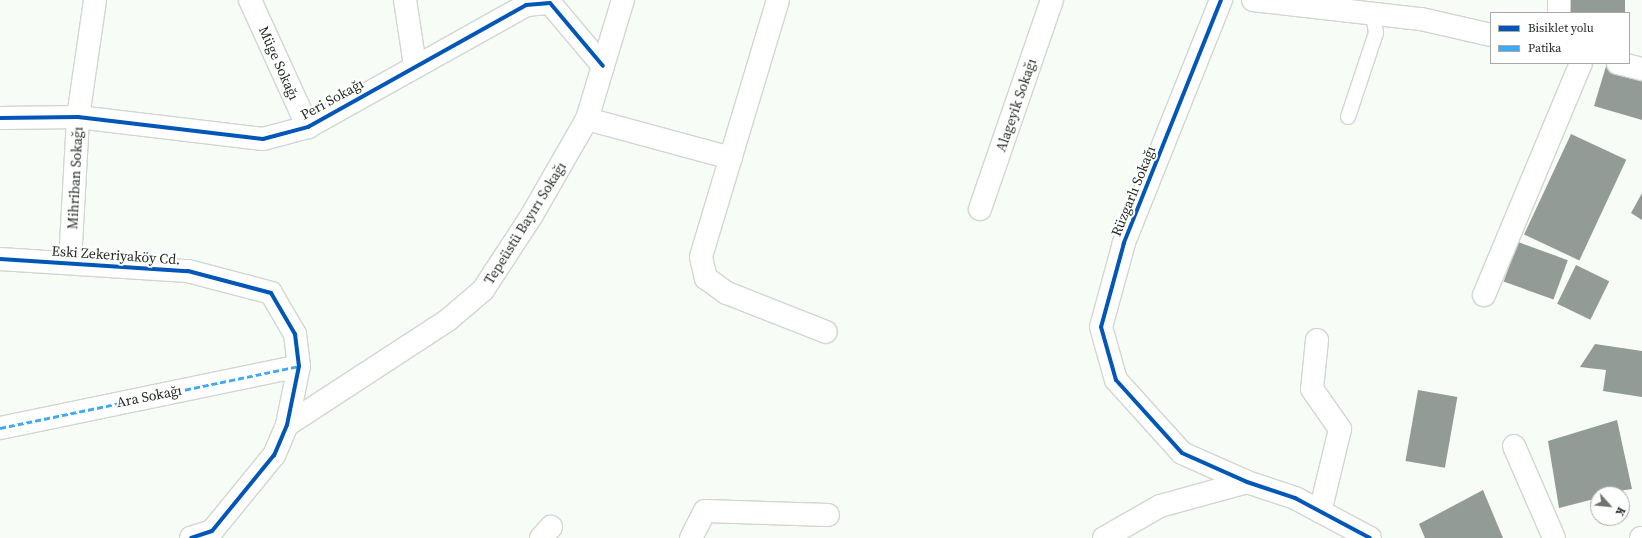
<!DOCTYPE html>
<html>
<head>
<meta charset="utf-8">
<style>
  body { margin:0 }
  #map { position:relative; width:1642px; height:538px; overflow:hidden; background:#f7fcf7; font-family:"Source Serif 4",serif }
  div>[style] { position:absolute }
  [style*='--x'] { left:calc(var(--x)*1px); top:calc(var(--y)*1px); width:calc(var(--w)*1px); rotate:calc(var(--a)*1deg) }
  .building>* { inset:0; background:#939b96; transform-origin:0 0 }
  .roads { filter:drop-shadow(1px 0 #d0d7d0) drop-shadow(-1px 0 #d0d7d0) drop-shadow(0 1px #d0d7d0) drop-shadow(0 -1px #d0d7d0) }
  .lane>* { height:14px; margin:-7px; padding:0 7px; transform-origin:7px; border-radius:7px; background:#fefffe }
  .street>* { height:22px; margin:-11px; padding:0 11px; transform-origin:11px; border-radius:11px; background:#fefffe }
  .secondary>* { height:22px; margin:-11px; padding:0 11px; transform-origin:11px; border-radius:11px; background:#fefffe }
  .quiet>* { height:3px; margin-top:-1.5px; transform-origin:0; background:repeating-linear-gradient(90deg,#3fa9f5 0 6px,transparent 0 9px) }
  .cycleway>* { height:4px; margin:-2px; padding:0 2px; transform-origin:2px; border-radius:2px; background:#0057b8 }
  span { translate:-50% -50%; white-space:nowrap; text-align:center; line-height:1.15; -webkit-text-stroke:4px #fff; paint-order:stroke }
  .street-label { font-size:14px; color:#232b23 }
  .legend { position:absolute; left:1490px; top:12px; width:140px; height:52px; box-sizing:border-box; background:#fff; border:1px solid #a7aaa7; margin:0; padding:5px 7px; list-style:none; font-size:12px; color:#232b23 }
  .legend li { display:flex; align-items:center; gap:8px; height:20px }
  .legend b { width:20px; border:1px solid #a7aaa7 }
  .north { position:absolute; left:1590px; top:486px; width:40px; height:40px; box-sizing:border-box; background:#fff; border:1px solid #a7aaa7; border-radius:50%; rotate:117deg; font-size:11px; font-weight:700; line-height:16px; text-align:center; color:#232b23 }
  .north::after { content:''; display:block; margin:auto; width:14px; height:18px; background:#6d746d; clip-path:polygon(50% 0,100% 100%,50% 72%,0 100%) }
</style>
</head>
<body>
<div id="map">
  <div class="building">
    <i style="left:1568px;top:0;width:57px;height:13px"></i>
    <i style="clip-path:polygon(1607px 63px,1642px 74px,1642px 120px,1594px 106px)"></i>
    <i style="left:1571px;top:134px;width:61px;height:111px;rotate:25deg"></i>
    <i style="clip-path:polygon(1642px 193px,1642px 220px,1631px 213px)"></i>
    <i style="left:1518px;top:242px;width:53px;height:42px;rotate:20deg"></i>
    <i style="left:1576px;top:265px;width:37px;height:43px;rotate:26deg"></i>
    <i style="clip-path:polygon(1595px 344px,1642px 351px,1642px 397px,1603px 391px,1606px 370px,1580px 367px)"></i>
    <i style="left:1418px;top:390px;width:40px;height:72px;rotate:10deg"></i>
    <i style="clip-path:polygon(1617px 420px,1632px 489px,1598px 494px,1598px 498px,1559px 508px,1548px 441px)"></i>
    <i style="clip-path:polygon(1483px 490px,1503px 538px,1425px 538px,1419px 524px)"></i>
  </div>
  <div class="roads">
    <div class="lane">
      <i style="--x:1348;--y:117;--w:89;--a:-71.6"></i>
      <i style="--x:1376;--y:33;--w:20;--a:-99"></i>
    </div>
    <div class="street">
      <i style="--x:250;--y:0;--w:140;--a:65.5"></i>
      <i style="--x:405;--y:0;--w:66;--a:81.3"></i>
      <i style="--x:778;--y:0;--w:268;--a:106.7"></i>
      <i style="--x:701;--y:257;--w:22;--a:77"></i>
      <i style="--x:706;--y:278;--w:26;--a:36"></i>
      <i style="--x:727;--y:293;--w:106;--a:21.5"></i>
      <i style="--x:1221;--y:0;--w:262;--a:111.8"></i>
      <i style="--x:1124;--y:243;--w:87;--a:105.3"></i>
      <i style="--x:1101;--y:327;--w:55;--a:74.2"></i>
      <i style="--x:1116;--y:380;--w:98;--a:47.9"></i>
      <i style="--x:1182;--y:453;--w:71;--a:24"></i>
      <i style="--x:1247;--y:482;--w:51;--a:18.4"></i>
      <i style="--x:1295;--y:498;--w:85;--a:28.1"></i>
      <i style="--x:1253;--y:0;--w:169;--a:6.5"></i>
      <i style="--x:1421;--y:19;--w:72;--a:12.9"></i>
      <i style="--x:1559;--y:0;--w:13;--a:90"></i>
      <i style="--x:1618;--y:63;--w:25;--a:14"></i>
      <i style="--x:0;--y:118;--w:78;--a:-0.7"></i>
      <i style="--x:78;--y:117;--w:186;--a:6.8"></i>
      <i style="--x:263;--y:139;--w:47;--a:-14.9"></i>
      <i style="--x:308;--y:127;--w:250;--a:-29.2"></i>
      <i style="--x:526;--y:5;--w:24;--a:-5"></i>
      <i style="--x:550;--y:3;--w:82;--a:49.9"></i>
      <i style="--x:587;--y:119;--w:149;--a:15.2"></i>
      <i style="--x:980;--y:209;--w:221;--a:-71"></i>
      <i style="--x:70;--y:262;--w:145;--a:-86.8"></i>
      <i style="--x:78;--y:117;--w:118;--a:-81.7"></i>
      <i style="--x:1484;--y:295;--w:251;--a:-67.3"></i>
      <i style="--x:1317;--y:340;--w:49;--a:95.8"></i>
      <i style="--x:1312;--y:389;--w:49;--a:55"></i>
      <i style="--x:1340;--y:429;--w:85;--a:103.5"></i>
      <i style="--x:287;--y:425;--w:192;--a:-33.1"></i>
      <i style="--x:448;--y:320;--w:46;--a:-40.6"></i>
      <i style="--x:483;--y:290;--w:90;--a:-56.8"></i>
      <i style="--x:532;--y:215;--w:111;--a:-60.2"></i>
      <i style="--x:587;--y:119;--w:124;--a:-73.2"></i>
      <i style="--x:0;--y:428;--w:305;--a:-11.7"></i>
      <i style="--x:1514;--y:446;--w:100;--a:66.5"></i>
      <i style="--x:541;--y:538;--w:15;--a:-48"></i>
      <i style="--x:691;--y:538;--w:30;--a:-63"></i>
      <i style="--x:705;--y:511;--w:123;--a:1.9"></i>
      <i style="--x:1104;--y:538;--w:64;--a:-29.7"></i>
      <i style="--x:1160;--y:506;--w:90;--a:-15.4"></i>
    </div>
    <div class="secondary">
      <i style="--x:0;--y:259;--w:188;--a:3.7"></i>
      <i style="--x:188;--y:271;--w:86;--a:14.8"></i>
      <i style="--x:271;--y:293;--w:48;--a:59.7"></i>
      <i style="--x:295;--y:334;--w:32;--a:83"></i>
      <i style="--x:299;--y:366;--w:60;--a:101.5"></i>
      <i style="--x:287;--y:425;--w:33;--a:113"></i>
      <i style="--x:274;--y:455;--w:98;--a:129.2"></i>
      <i style="--x:212;--y:531;--w:22;--a:162"></i>
      <i style="--x:1641;--y:538;--w:1;--a:0"></i>
    </div>
  </div>
  <div class="quiet">
    <i style="--x:0;--y:428;--w:305;--a:-11.7"></i>
  </div>
  <div class="cycleway">
    <i style="--x:1221;--y:0;--w:262;--a:111.8"></i>
    <i style="--x:1124;--y:243;--w:87;--a:105.3"></i>
    <i style="--x:1101;--y:327;--w:55;--a:74.2"></i>
    <i style="--x:1116;--y:380;--w:98;--a:47.9"></i>
    <i style="--x:1182;--y:453;--w:71;--a:24"></i>
    <i style="--x:1247;--y:482;--w:51;--a:18.4"></i>
    <i style="--x:1295;--y:498;--w:85;--a:28.1"></i>
    <i style="--x:0;--y:118;--w:78;--a:-0.7"></i>
    <i style="--x:78;--y:117;--w:186;--a:6.8"></i>
    <i style="--x:263;--y:139;--w:47;--a:-14.9"></i>
    <i style="--x:308;--y:127;--w:250;--a:-29.2"></i>
    <i style="--x:526;--y:5;--w:24;--a:-5"></i>
    <i style="--x:550;--y:3;--w:82;--a:49.9"></i>
    <i style="--x:0;--y:259;--w:188;--a:3.7"></i>
    <i style="--x:188;--y:271;--w:86;--a:14.8"></i>
    <i style="--x:271;--y:293;--w:48;--a:59.7"></i>
    <i style="--x:295;--y:334;--w:32;--a:83"></i>
    <i style="--x:299;--y:366;--w:60;--a:101.5"></i>
    <i style="--x:287;--y:425;--w:33;--a:113"></i>
    <i style="--x:274;--y:455;--w:98;--a:129.2"></i>
    <i style="--x:212;--y:531;--w:22;--a:162"></i>
  </div>
  <div class="street-label">
    <span style="left:279px;top:63px;rotate:66deg">Müge Sokağı</span>
    <span style="left:332px;top:99px;rotate:-29deg">Peri Sokağı</span>
    <span style="left:1016px;top:105px;rotate:-71deg">Alageyik Sokağı</span>
    <span style="left:75px;top:178px;rotate:-87deg">Mihriban Sokağı</span>
    <span style="left:1133px;top:191px;rotate:-68deg">Rüzgarlı Sokağı</span>
    <span style="left:525px;top:223px;rotate:-58deg">Tepeüstü Bayırı Sokağı</span>
    <span style="left:116px;top:255px;rotate:4deg">Eski Zekeriyaköy Cd.</span>
    <span style="left:149px;top:396px;rotate:-11deg">Ara Sokağı</span>
  </div>
  <ul class="legend">
  <li><b style="height:5px;background:#0057b8"></b>Bisiklet yolu</li>
  <li><b style="height:5px;background:#3fa9f5"></b>Patika</li>
  </ul>
  <div class="north">K</div>
</div>
</body>
</html>
